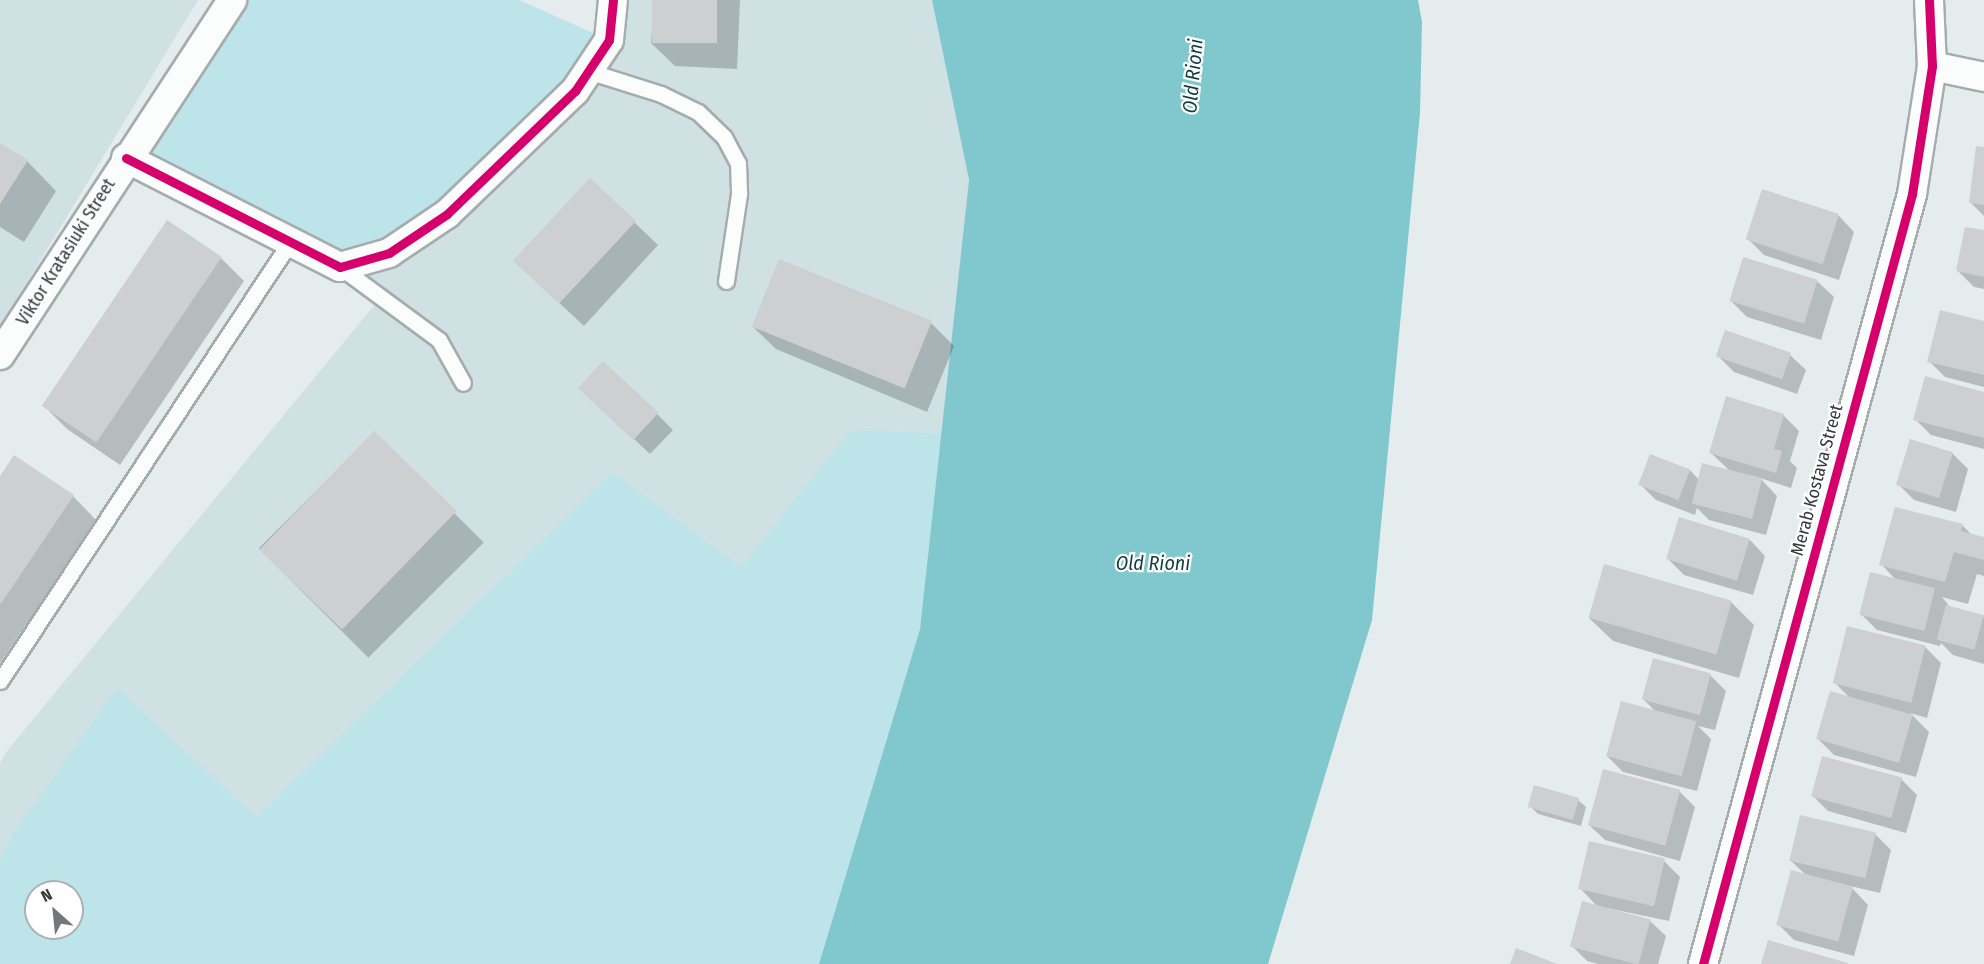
<!DOCTYPE html>
<html>
<head>
<meta charset="utf-8">
<style>
  body { margin:0 }
  #map { position:relative; width:1984px; height:964px; overflow:hidden; background:#e4eced; font-family:"Fira Sans Condensed",sans-serif }
  div>[style] { position:absolute }
  [style*='--x'] { left:calc(var(--x)*1px); top:calc(var(--y)*1px); width:calc(var(--w)*1px); rotate:calc(var(--a)*1deg) }
  .built>* { inset:0; background:#d0e1e3 }
  .green>* { inset:0; background:#bde4e9 }
  .water>* { inset:0; background:#80c8ce }
  .shadow>* { inset:0; background:#0003; transform-origin:0 0 }
  .building>* { inset:0; background:#cecfd0; transform-origin:0 0 }
  .roads { filter:drop-shadow(2px 0 #a6acad) drop-shadow(-2px 0 #a6acad) drop-shadow(0 2px #a6acad) drop-shadow(0 -2px #a6acad) }
  .lane>* { height:15px; margin:-7.5px; padding:0 7.5px; transform-origin:7.5px; border-radius:7.5px; background:#fbfcfc }
  .street>* { height:28px; margin:-14px; padding:0 14px; transform-origin:14px; border-radius:14px; background:#fbfcfc }
  .cycleway>* { height:9px; margin:-4.5px; padding:0 4.5px; transform-origin:4.5px; border-radius:4.5px; background:#d6006c }
  span { translate:-50% -50%; white-space:nowrap; text-align:center; line-height:1.15; -webkit-text-stroke:4.5px #fff; paint-order:stroke }
  .street-label { font-size:18px; color:#33393a }
  .water-label { font-size:20px; color:#113f43; font-style:italic }
  .north { position:absolute; left:24px; top:880px; width:60px; height:60px; box-sizing:border-box; background:#fff; border:2px solid #adb0b0; border-radius:50%; rotate:333deg; font-size:16px; font-weight:700; line-height:24px; text-align:center; color:#33393a }
  .north::after { content:''; display:block; margin:auto; width:21px; height:27px; background:#717879; clip-path:polygon(50% 0,100% 100%,50% 72%,0 100%) }
</style>
</head>
<body>
<div id="map">
  <div class="built">
    <i style="clip-path:polygon(0 0,198px 0,0 327px)"></i>
    <i style="clip-path:polygon(613px 0,932px 0,969px 180px,942px 433px,851px 430px,741px 568px,613px 472px,256px 817px,12px 835px,0 861px,0 763px,7px 751px,381px 297px,340px 267px,575px 91px)"></i>
  </div>
  <div class="green">
    <i style="clip-path:polygon(232px 0,519px 0,609px 40px,447px 214px,340px 267px,126px 158px)"></i>
    <i style="clip-path:polygon(evenodd,851px 430px,942px 433px,920px 629px,819px 964px,0 964px,0 861px,12px 835px,117px 688px,256px 817px,613px 472px,741px 567px,851px 430px,36px 892px,72px 892px,72px 928px,36px 928px,36px 892px)"></i>
  </div>
  <div class="water">
    <i style="clip-path:polygon(932px 0,1418px 0,1422px 22px,1420px 113px,1372px 620px,1268px 964px,819px 964px,920px 629px,969px 180px)"></i>
  </div>
  <div class="shadow">
    <i style="clip-path:polygon(654px 0,740px 0,737px 69px,675px 66px,651px 43px)"></i>
    <i style="clip-path:polygon(0 144px,27px 161px,56px 191px,24px 242px,0 227px)"></i>
    <i style="clip-path:polygon(1984px 149px,1984px 216px,1970px 202px)"></i>
    <i style="clip-path:polygon(590px 180px,658px 245px,584px 326px,539px 284px)"></i>
    <i style="clip-path:polygon(1763px 191px,1839px 216px,1854px 232px,1839px 280px,1764px 255px,1748px 239px)"></i>
    <i style="clip-path:polygon(1984px 232px,1984px 289px,1974px 287px,1958px 271px)"></i>
    <i style="clip-path:polygon(221px 258px,244px 281px,120px 465px,67px 429px,44px 406px)"></i>
    <i style="clip-path:polygon(1744px 259px,1818px 282px,1834px 297px,1821px 340px,1747px 317px,1731px 301px)"></i>
    <i style="clip-path:polygon(1984px 322px,1984px 387px,1945px 377px,1929px 361px)"></i>
    <i style="clip-path:polygon(931px 323px,954px 346px,927px 412px,776px 349px,752px 326px)"></i>
    <i style="clip-path:polygon(1790px 355px,1806px 370px,1797px 394px,1734px 372px,1718px 356px)"></i>
    <i style="clip-path:polygon(1984px 393px,1984px 449px,1931px 435px,1915px 419px)"></i>
    <i style="clip-path:polygon(596px 403px,657px 414px,673px 430px,650px 454px)"></i>
    <i style="clip-path:polygon(1783px 415px,1799px 431px,1790px 461px,1797px 468px,1791px 488px,1760px 478px,1777px 496px,1766px 535px,1709px 520px,1697px 508px,1695px 515px,1656px 500px,1640px 484px,1690px 470px,1699px 480px,1730px 471px,1711px 453px)"></i>
    <i style="left:374px;top:433px;width:155px;height:163px;rotate:45deg"></i>
    <i style="clip-path:polygon(1952px 453px,1968px 469px,1956px 512px,1914px 500px,1898px 484px)"></i>
    <i style="clip-path:polygon(0 478px,73px 496px,96px 520px,0 663px)"></i>
    <i style="clip-path:polygon(1962px 525px,1972px 535px,1984px 539px,1984px 576px,1977px 574px,1968px 604px,1942px 597px,1950px 607px,1984px 617px,1984px 664px,1953px 655px,1941px 643px,1940px 646px,1877px 630px,1861px 614px,1896px 580px,1881px 564px)"></i>
    <i style="clip-path:polygon(1750px 540px,1765px 556px,1753px 595px,1684px 575px,1668px 559px)"></i>
    <i style="clip-path:polygon(1731px 602px,1754px 625px,1739px 678px,1613px 641px,1589px 618px)"></i>
    <i style="clip-path:polygon(1925px 647px,1941px 663px,1927px 718px,1910px 713px,1929px 732px,1916px 777px,1834px 755px,1818px 739px,1851px 699px,1834px 682px)"></i>
    <i style="clip-path:polygon(1710px 675px,1726px 691px,1715px 730px,1698px 726px,1711px 739px,1697px 791px,1623px 772px,1607px 756px,1656px 712px,1643px 699px)"></i>
    <i style="clip-path:polygon(1901px 779px,1917px 795px,1906px 833px,1828px 811px,1812px 795px)"></i>
    <i style="clip-path:polygon(1679px 791px,1695px 807px,1680px 861px,1605px 840px,1589px 825px)"></i>
    <i style="clip-path:polygon(1578px 800px,1586px 807px,1581px 826px,1538px 814px,1530px 806px)"></i>
    <i style="clip-path:polygon(1875px 834px,1891px 850px,1880px 893px,1850px 886px,1868px 905px,1854px 956px,1794px 940px,1778px 924px,1807px 876px,1791px 861px)"></i>
    <i style="clip-path:polygon(1664px 861px,1680px 877px,1669px 921px,1597px 906px,1579px 887px)"></i>
    <i style="clip-path:polygon(1650px 921px,1666px 936px,1658px 964px,1598px 964px,1587px 961px,1571px 945px)"></i>
  </div>
  <div class="building">
    <i style="left:652px;top:0;width:65px;height:43px"></i>
    <i style="clip-path:polygon(0 143px,28px 160px,0 204px)"></i>
    <i style="clip-path:polygon(1976px 146px,1984px 147px,1984px 205px,1969px 203px)"></i>
    <i style="left:590px;top:178px;width:63px;height:113px;rotate:43deg"></i>
    <i style="left:1762px;top:189px;width:81px;height:53px;rotate:18deg"></i>
    <i style="left:167px;top:220px;width:66px;height:224px;rotate:34deg"></i>
    <i style="clip-path:polygon(1965px 227px,1984px 230px,1984px 277px,1956px 271px)"></i>
    <i style="left:1743px;top:257px;width:78px;height:46px;rotate:17deg"></i>
    <i style="left:779px;top:259px;width:165px;height:73px;rotate:22deg"></i>
    <i style="clip-path:polygon(1940px 310px,1984px 321px,1984px 375px,1927px 362px)"></i>
    <i style="left:1725px;top:330px;width:70px;height:28px;rotate:19deg"></i>
    <i style="left:603px;top:361px;width:76px;height:37px;rotate:43deg"></i>
    <i style="clip-path:polygon(1925px 376px,1984px 392px,1984px 438px,1913px 420px)"></i>
    <i style="clip-path:polygon(1726px 396px,1784px 414px,1774px 449px,1782px 451px,1776px 473px,1709px 453px)"></i>
    <i style="left:374px;top:431px;width:115px;height:165px;rotate:44deg"></i>
    <i style="left:1910px;top:439px;width:45px;height:48px;rotate:17deg"></i>
    <i style="left:1650px;top:454px;width:43px;height:33px;rotate:21deg"></i>
    <i style="clip-path:polygon(14px 455px,74px 495px,0 605px,0 476px)"></i>
    <i style="left:1702px;top:463px;width:62px;height:42px;rotate:14deg"></i>
    <i style="clip-path:polygon(1895px 507px,1963px 524px,1961px 531px,1984px 537px,1984px 560px,1954px 552px,1945px 582px,1879px 565px)"></i>
    <i style="left:1679px;top:517px;width:74px;height:44px;rotate:17deg"></i>
    <i style="left:1604px;top:564px;width:133px;height:56px;rotate:16deg"></i>
    <i style="left:1870px;top:572px;width:67px;height:44px;rotate:14deg"></i>
    <i style="left:1946px;top:605px;width:39px;height:36px;rotate:15deg"></i>
    <i style="left:1847px;top:626px;width:81px;height:59px;rotate:14deg"></i>
    <i style="left:1653px;top:658px;width:60px;height:43px;rotate:15deg"></i>
    <i style="left:1830px;top:691px;width:86px;height:50px;rotate:16deg"></i>
    <i style="left:1621px;top:701px;width:78px;height:57px;rotate:15deg"></i>
    <i style="left:1822px;top:756px;width:83px;height:42px;rotate:15deg"></i>
    <i style="left:1603px;top:769px;width:80px;height:58px;rotate:15deg"></i>
    <i style="left:1534px;top:785px;width:47px;height:23px;rotate:16deg"></i>
    <i style="left:1800px;top:815px;width:78px;height:47px;rotate:13deg"></i>
    <i style="left:1589px;top:841px;width:78px;height:49px;rotate:13deg"></i>
    <i style="left:1791px;top:870px;width:64px;height:57px;rotate:15deg"></i>
    <i style="left:1582px;top:901px;width:71px;height:47px;rotate:15deg"></i>
    <i style="clip-path:polygon(1768px 940px,1848px 963px,1848px 964px,1761px 964px)"></i>
    <i style="clip-path:polygon(1516px 948px,1557px 964px,1510px 964px)"></i>
  </div>
  <div class="roads">
    <div class="lane">
      <i style="--x:588;--y:71;--w:77;--a:17.5"></i>
      <i style="--x:661;--y:94;--w:41;--a:25.9"></i>
      <i style="--x:698;--y:112;--w:36;--a:44"></i>
      <i style="--x:724;--y:137;--w:30;--a:62"></i>
      <i style="--x:738;--y:163;--w:31;--a:88"></i>
      <i style="--x:739;--y:194;--w:88;--a:98.5"></i>
      <i style="--x:340;--y:267;--w:123;--a:36.4"></i>
      <i style="--x:439;--y:340;--w:49;--a:60.8"></i>
      <i style="--x:0;--y:681;--w:526;--a:-56.55"></i>
    </div>
    <div class="street">
      <i style="--x:1932;--y:66;--w:53;--a:11.9"></i>
      <i style="--x:126;--y:158;--w:240;--a:27"></i>
      <i style="--x:340;--y:267;--w:51;--a:-15.9"></i>
      <i style="--x:389;--y:253;--w:70;--a:-33.9"></i>
      <i style="--x:447;--y:214;--w:178;--a:-43.9"></i>
      <i style="--x:575;--y:91;--w:61;--a:-56.3"></i>
      <i style="--x:609;--y:40;--w:40;--a:-84.3"></i>
      <i style="--x:0;--y:355;--w:424;--a:-56.8"></i>
      <i style="--x:1703;--y:964;--w:798;--a:-74.81"></i>
      <i style="--x:1912;--y:194;--w:130;--a:-81.1"></i>
      <i style="--x:1932;--y:66;--w:66;--a:-92.6"></i>
    </div>
  </div>
  <div class="cycleway">
    <i style="--x:126;--y:158;--w:240;--a:27"></i>
    <i style="--x:340;--y:267;--w:51;--a:-15.9"></i>
    <i style="--x:389;--y:253;--w:70;--a:-33.9"></i>
    <i style="--x:447;--y:214;--w:178;--a:-43.9"></i>
    <i style="--x:575;--y:91;--w:61;--a:-56.3"></i>
    <i style="--x:609;--y:40;--w:40;--a:-84.3"></i>
    <i style="--x:1703;--y:964;--w:798;--a:-74.81"></i>
    <i style="--x:1912;--y:194;--w:130;--a:-81.1"></i>
    <i style="--x:1932;--y:66;--w:66;--a:-92.6"></i>
  </div>
  <div class="street-label">
    <span style="left:66px;top:252px;rotate:-58deg">Viktor Kratasiuki Street</span>
    <span style="left:1817px;top:480px;rotate:-75deg">Merab Kostava Street</span>
  </div>
  <div class="water-label">
    <span style="left:1193px;top:76px;rotate:-85deg">Old Rioni</span>
    <span style="left:1153px;top:563px">Old Rioni</span>
  </div>
  <div class="north">N</div>
</div>
</body>
</html>
